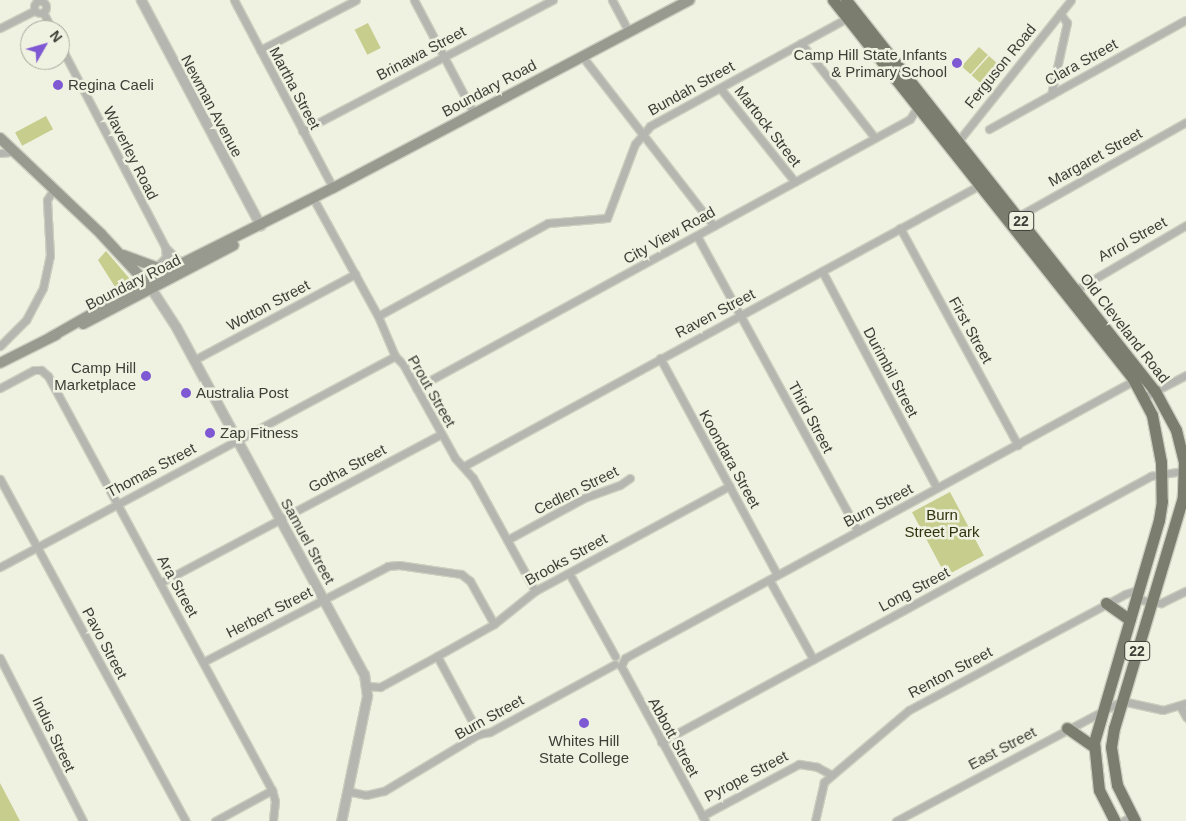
<!DOCTYPE html>
<html>
<head>
<meta charset="utf-8">
<style>
  body { margin:0 }
  #map { position:relative; width:1186px; height:821px; overflow:hidden; background:#f0f2e1; font-family:Arial,sans-serif }
  div>[style] { position:absolute }
  [style*='--x'] { left:calc(var(--x)*1px); top:calc(var(--y)*1px); width:calc(var(--w)*1px); rotate:calc(var(--a)*1deg) }
  .green>* { inset:0; background:#c6cd8d; transform-origin:0 0 }
  .roads { filter:drop-shadow(1px 0 #cccebf) drop-shadow(-1px 0 #cccebf) drop-shadow(0 1px #cccebf) drop-shadow(0 -1px #cccebf) }
  .minor>* { height:7px; margin:-3.5px; padding:0 3.5px; transform-origin:3.5px; border-radius:3.5px; background:#b5b6af }
  .minor>.ring { margin:-3.5px; padding:0; box-sizing:content-box; background:none; border:7px solid #b5b6af; border-radius:50% }
  .tertiary>* { height:9px; margin:-4.5px; padding:0 4.5px; transform-origin:4.5px; border-radius:4.5px; background:#b5b6af }
  .secondary>* { height:10px; margin:-5px; padding:0 5px; transform-origin:5px; border-radius:5px; background:#989a8f }
  .trunk>* { height:11px; margin:-5.5px; padding:0 5.5px; transform-origin:5.5px; border-radius:5.5px; background:#7b7d6e }
  .dots>* { width:14px; height:14px; translate:-50% -50%; box-sizing:border-box; border:2px solid #f0f2e1; border-radius:50% }
  span { translate:-50% -50%; white-space:nowrap; text-align:center; line-height:1.15; -webkit-text-stroke:5px #f0f2e1; paint-order:stroke }
  .shield-label span { padding:1px 4px; background:#f0f2e1; border:1px solid; border-radius:4px; -webkit-text-stroke-width:0 }
  .shield-label { font-size:14px; color:#3d3e37; font-weight:700 }
  .street-label { font-size:15px; color:#3d3e37 }
  .poi-label { font-size:15px; color:#3d3e37 }
  .right { translate:-100% -50%; text-align:right }
  .left { translate:0 -50%; text-align:left }
  .park-label { font-size:15px; color:#2f330d }
  .north { position:absolute; left:20px; top:20px; width:50px; height:50px; box-sizing:border-box; background:#f0f2e1; border:1px solid #a8aa9d; border-radius:50%; rotate:52deg; font-size:14px; font-weight:700; line-height:20px; text-align:center; color:#3d3e37 }
  .north::after { content:''; display:block; margin:auto; width:18px; height:22px; background:#7e59d3; clip-path:polygon(50% 0,100% 100%,50% 72%,0 100%) }
</style>
</head>
<body>
<div id="map">
  <div class="green">
    <i style="left:368px;top:23px;width:28px;height:15px;rotate:63deg"></i>
    <i style="left:979px;top:47px;width:12px;height:26px;rotate:42deg"></i>
    <i style="left:989px;top:56px;width:12px;height:26px;rotate:42deg"></i>
    <i style="left:46px;top:116px;width:15px;height:35px;rotate:62deg"></i>
    <i style="clip-path:polygon(106px 251px,129px 278px,128px 284px,117px 290px,98px 260px)"></i>
    <i style="left:950px;top:492px;width:72px;height:43px;rotate:62deg"></i>
    <i style="clip-path:polygon(0 783px,20px 821px,0 821px)"></i>
  </div>
  <div class="roads">
    <div class="minor">
      <i style="--x:234;--y:0;--w:212;--a:62.2"></i>
      <i style="--x:414;--y:0;--w:129;--a:62.2"></i>
      <i style="--x:612;--y:0;--w:36;--a:62"></i>
      <i class="ring" style="left:34px;top:1px;width:5px;height:5px"></i>
      <i style="--x:43;--y:12;--w:20;--a:63"></i>
      <i style="--x:0;--y:28;--w:39;--a:-27"></i>
      <i style="--x:801;--y:43;--w:120;--a:52.1"></i>
      <i style="--x:60;--y:45;--w:228;--a:62.5"></i>
      <i style="--x:165;--y:247;--w:24;--a:45"></i>
      <i style="--x:260;--y:50;--w:108;--a:-27.5"></i>
      <i style="--x:582;--y:56;--w:215;--a:52.2"></i>
      <i style="--x:720;--y:88;--w:120;--a:51.4"></i>
      <i style="--x:1051;--y:95;--w:74;--a:-77.5"></i>
      <i style="--x:1067;--y:23;--w:12;--a:-125"></i>
      <i style="--x:989;--y:129;--w:225;--a:-29"></i>
      <i style="--x:302;--y:131;--w:283;--a:-27.6"></i>
      <i style="--x:956;--y:144;--w:184;--a:-51.4"></i>
      <i style="--x:0;--y:153;--w:10;--a:-6"></i>
      <i style="--x:313;--y:198;--w:135;--a:61.2"></i>
      <i style="--x:378;--y:316;--w:43;--a:67"></i>
      <i style="--x:395;--y:356;--w:11;--a:45"></i>
      <i style="--x:403;--y:364;--w:107;--a:61"></i>
      <i style="--x:455;--y:458;--w:27;--a:48"></i>
      <i style="--x:473;--y:478;--w:129;--a:61.2"></i>
      <i style="--x:1017;--y:217;--w:194;--a:-29.3"></i>
      <i style="--x:900;--y:228;--w:247;--a:61.5"></i>
      <i style="--x:697;--y:236;--w:336;--a:61.4"></i>
      <i style="--x:156;--y:267;--w:14;--a:-45"></i>
      <i style="--x:166;--y:257;--w:10;--a:-96"></i>
      <i style="--x:822;--y:271;--w:243;--a:62.1"></i>
      <i style="--x:1072;--y:292;--w:132;--a:-30.4"></i>
      <i style="--x:378;--y:316;--w:194;--a:-28.7"></i>
      <i style="--x:548;--y:223;--w:59;--a:-4.8"></i>
      <i style="--x:607;--y:218;--w:79;--a:-69.3"></i>
      <i style="--x:635;--y:144;--w:23;--a:-50"></i>
      <i style="--x:650;--y:126;--w:225;--a:-28.7"></i>
      <i style="--x:0;--y:346;--w:37;--a:-45"></i>
      <i style="--x:26;--y:320;--w:36;--a:-62"></i>
      <i style="--x:43;--y:288;--w:33;--a:-78"></i>
      <i style="--x:50;--y:256;--w:56;--a:-93.1"></i>
      <i style="--x:47;--y:200;--w:12;--a:-59"></i>
      <i style="--x:660;--y:358;--w:246;--a:61.6"></i>
      <i style="--x:194;--y:360;--w:183;--a:-28.1"></i>
      <i style="--x:0;--y:388;--w:38;--a:-28"></i>
      <i style="--x:34;--y:370;--w:7;--a:0"></i>
      <i style="--x:41;--y:370;--w:9;--a:41"></i>
      <i style="--x:48;--y:376;--w:471;--a:61.6"></i>
      <i style="--x:272;--y:790;--w:11;--a:75"></i>
      <i style="--x:275;--y:801;--w:20;--a:96"></i>
      <i style="--x:416;--y:388;--w:562;--a:-28.57"></i>
      <i style="--x:910;--y:119;--w:17;--a:-59"></i>
      <i style="--x:1144;--y:397;--w:47;--a:-27.6"></i>
      <i style="--x:464;--y:466;--w:588;--a:-28.57"></i>
      <i style="--x:0;--y:479;--w:389;--a:61.5"></i>
      <i style="--x:507;--y:540;--w:88;--a:-28.6"></i>
      <i style="--x:584;--y:498;--w:38;--a:-20"></i>
      <i style="--x:620;--y:485;--w:12;--a:-35"></i>
      <i style="--x:0;--y:567;--w:448;--a:-28.1"></i>
      <i style="--x:569;--y:573;--w:95;--a:61"></i>
      <i style="--x:770;--y:581;--w:89;--a:61.1"></i>
      <i style="--x:160;--y:583;--w:318;--a:-27.9"></i>
      <i style="--x:437;--y:656;--w:89;--a:61.7"></i>
      <i style="--x:0;--y:658;--w:183;--a:63"></i>
      <i style="--x:203;--y:662;--w:208;--a:-27.4"></i>
      <i style="--x:388;--y:566;--w:11;--a:-5"></i>
      <i style="--x:399;--y:565;--w:63;--a:8.3"></i>
      <i style="--x:461;--y:574;--w:11;--a:38"></i>
      <i style="--x:470;--y:581;--w:49;--a:60.8"></i>
      <i style="--x:621;--y:666;--w:9;--a:-63"></i>
      <i style="--x:625;--y:658;--w:583;--a:-28.59"></i>
      <i style="--x:621;--y:666;--w:176;--a:61.5"></i>
      <i style="--x:368;--y:686;--w:12;--a:5"></i>
      <i style="--x:380;--y:687;--w:65;--a:-28.5"></i>
      <i style="--x:437;--y:656;--w:65;--a:-29.3"></i>
      <i style="--x:494;--y:624;--w:53;--a:-38.8"></i>
      <i style="--x:535;--y:591;--w:221;--a:-28.4"></i>
      <i style="--x:1180;--y:706;--w:13;--a:61"></i>
      <i style="--x:661;--y:742;--w:558;--a:-28.5"></i>
      <i style="--x:1151;--y:476;--w:33;--a:-9"></i>
      <i style="--x:347;--y:791;--w:19;--a:12"></i>
      <i style="--x:366;--y:795;--w:18;--a:-13"></i>
      <i style="--x:384;--y:791;--w:111;--a:-31"></i>
      <i style="--x:479;--y:734;--w:11;--a:-10"></i>
      <i style="--x:490;--y:732;--w:142;--a:-28.5"></i>
      <i style="--x:702;--y:816;--w:110;--a:-28.2"></i>
      <i style="--x:799;--y:764;--w:18;--a:9"></i>
      <i style="--x:817;--y:767;--w:17;--a:28"></i>
      <i style="--x:215;--y:821;--w:65;--a:-28.5"></i>
      <i style="--x:815;--y:821;--w:40;--a:-77"></i>
      <i style="--x:824;--y:782;--w:111;--a:-40.3"></i>
      <i style="--x:909;--y:710;--w:245;--a:-28.2"></i>
      <i style="--x:1125;--y:594;--w:9;--a:-18"></i>
      <i style="--x:1134;--y:591;--w:11;--a:52"></i>
      <i style="--x:1141;--y:600;--w:20;--a:9"></i>
      <i style="--x:1161;--y:603;--w:28;--a:-26"></i>
      <i style="--x:896;--y:821;--w:256;--a:-28"></i>
      <i style="--x:1122;--y:701;--w:42;--a:12.4"></i>
      <i style="--x:1163;--y:710;--w:24;--a:-17"></i>
      <i style="--x:1123;--y:821;--w:10;--a:-29"></i>
    </div>
    <div class="tertiary">
      <i style="--x:141;--y:0;--w:255;--a:62.1"></i>
      <i style="--x:152;--y:290;--w:44;--a:57"></i>
      <i style="--x:176;--y:327;--w:395;--a:61.6"></i>
      <i style="--x:364;--y:674;--w:22;--a:82"></i>
      <i style="--x:367;--y:696;--w:128;--a:101.7"></i>
    </div>
    <div class="secondary">
      <i style="--x:0;--y:138;--w:139;--a:43.5"></i>
      <i style="--x:101;--y:234;--w:72;--a:47.2"></i>
      <i style="--x:123;--y:255;--w:47;--a:20"></i>
      <i style="--x:83;--y:324;--w:170;--a:-27.6"></i>
      <i style="--x:51;--y:337;--w:133;--a:-29.6"></i>
      <i style="--x:167;--y:271;--w:186;--a:-26.6"></i>
      <i style="--x:333;--y:188;--w:403;--a:-27.8"></i>
      <i style="--x:0;--y:363;--w:63;--a:-26.6"></i>
    </div>
    <div class="trunk">
      <i style="--x:833;--y:0;--w:481;--a:51.6"></i>
      <i style="--x:1132;--y:377;--w:43;--a:62.2"></i>
      <i style="--x:1152;--y:415;--w:48;--a:79.2"></i>
      <i style="--x:1161;--y:462;--w:39;--a:89"></i>
      <i style="--x:1162;--y:501;--w:19;--a:99"></i>
      <i style="--x:1159;--y:520;--w:231;--a:106.3"></i>
      <i style="--x:1094;--y:742;--w:48;--a:84.1"></i>
      <i style="--x:1099;--y:790;--w:35;--a:63"></i>
      <i style="--x:846;--y:0;--w:498;--a:51.7"></i>
      <i style="--x:1155;--y:391;--w:44;--a:61.7"></i>
      <i style="--x:1176;--y:430;--w:33;--a:76"></i>
      <i style="--x:1184;--y:462;--w:35;--a:92"></i>
      <i style="--x:1183;--y:497;--w:241;--a:106.6"></i>
      <i style="--x:1114;--y:728;--w:19;--a:99"></i>
      <i style="--x:1111;--y:747;--w:38;--a:81"></i>
      <i style="--x:1117;--y:785;--w:40;--a:63.4"></i>
      <i style="--x:1106;--y:603;--w:29;--a:35"></i>
      <i style="--x:1067;--y:728;--w:33;--a:35"></i>
    </div>
  </div>
  <div class="dots">
    <i style="left:957px;top:63px;background:#7e59d3"></i>
    <i style="left:58px;top:85px;background:#7e59d3"></i>
    <i style="left:146px;top:376px;background:#7e59d3"></i>
    <i style="left:186px;top:393px;background:#7e59d3"></i>
    <i style="left:210px;top:433px;background:#7e59d3"></i>
    <i style="left:584px;top:723px;background:#7e59d3"></i>
  </div>
  <div class="shield-label">
    <span style="left:1021px;top:221px">22</span>
    <span style="left:1137px;top:651px">22</span>
  </div>
  <div class="street-label">
    <span style="left:421px;top:53px;rotate:-28deg">Brinawa Street</span>
    <span style="left:1081px;top:62px;rotate:-29deg">Clara Street</span>
    <span style="left:1000px;top:66px;rotate:-51deg">Ferguson Road</span>
    <span style="left:295px;top:88px;rotate:62deg">Martha Street</span>
    <span style="left:489px;top:88px;rotate:-28deg">Boundary Road</span>
    <span style="left:691px;top:88px;rotate:-29deg">Bundah Street</span>
    <span style="left:212px;top:106px;rotate:62deg">Newman Avenue</span>
    <span style="left:768px;top:126px;rotate:52deg">Martock Street</span>
    <span style="left:131px;top:153px;rotate:63deg">Waverley Road</span>
    <span style="left:1095px;top:157px;rotate:-29deg">Margaret Street</span>
    <span style="left:669px;top:235px;rotate:-29deg">City View Road</span>
    <span style="left:1132px;top:239px;rotate:-29deg">Arrol Street</span>
    <span style="left:133px;top:282px;rotate:-27deg">Boundary Road</span>
    <span style="left:268px;top:305px;rotate:-28deg">Wotton Street</span>
    <span style="left:715px;top:313px;rotate:-28deg">Raven Street</span>
    <span style="left:1125px;top:328px;rotate:52deg">Old Cleveland Road</span>
    <span style="left:971px;top:330px;rotate:61deg">First Street</span>
    <span style="left:891px;top:372px;rotate:62deg">Durimbil Street</span>
    <span style="left:432px;top:391px;rotate:60deg">Prout Street</span>
    <span style="left:811px;top:417px;rotate:62deg">Third Street</span>
    <span style="left:730px;top:459px;rotate:61deg">Koondara Street</span>
    <span style="left:347px;top:468px;rotate:-28deg">Gotha Street</span>
    <span style="left:151px;top:470px;rotate:-28deg">Thomas Street</span>
    <span style="left:576px;top:490px;rotate:-26deg">Cedlen Street</span>
    <span style="left:878px;top:505px;rotate:-28deg">Burn Street</span>
    <span style="left:308px;top:541px;rotate:61deg">Samuel Street</span>
    <span style="left:566px;top:559px;rotate:-29deg">Brooks Street</span>
    <span style="left:178px;top:586px;rotate:61deg">Ara Street</span>
    <span style="left:914px;top:589px;rotate:-28deg">Long Street</span>
    <span style="left:269px;top:612px;rotate:-27deg">Herbert Street</span>
    <span style="left:105px;top:643px;rotate:62deg">Pavo Street</span>
    <span style="left:950px;top:672px;rotate:-28deg">Renton Street</span>
    <span style="left:489px;top:717px;rotate:-29deg">Burn Street</span>
    <span style="left:54px;top:734px;rotate:65deg">Indus Street</span>
    <span style="left:674px;top:737px;rotate:61deg">Abbott Street</span>
    <span style="left:1002px;top:748px;rotate:-28deg">East Street</span>
    <span style="left:746px;top:776px;rotate:-28deg">Pyrope Street</span>
  </div>
  <div class="poi-label">
    <span class="right" style="left:947px;top:63px">Camp Hill State Infants<br>&amp; Primary School</span>
    <span class="left" style="left:68px;top:85px">Regina Caeli</span>
    <span class="right" style="left:136px;top:376px">Camp Hill<br>Marketplace</span>
    <span class="left" style="left:196px;top:393px">Australia Post</span>
    <span class="left" style="left:220px;top:433px">Zap Fitness</span>
    <span style="left:584px;top:749px">Whites Hill<br>State College</span>
  </div>
  <div class="park-label">
    <span style="left:942px;top:523px">Burn<br>Street Park</span>
  </div>
  <div class="north">N</div>
</div>
</body>
</html>
